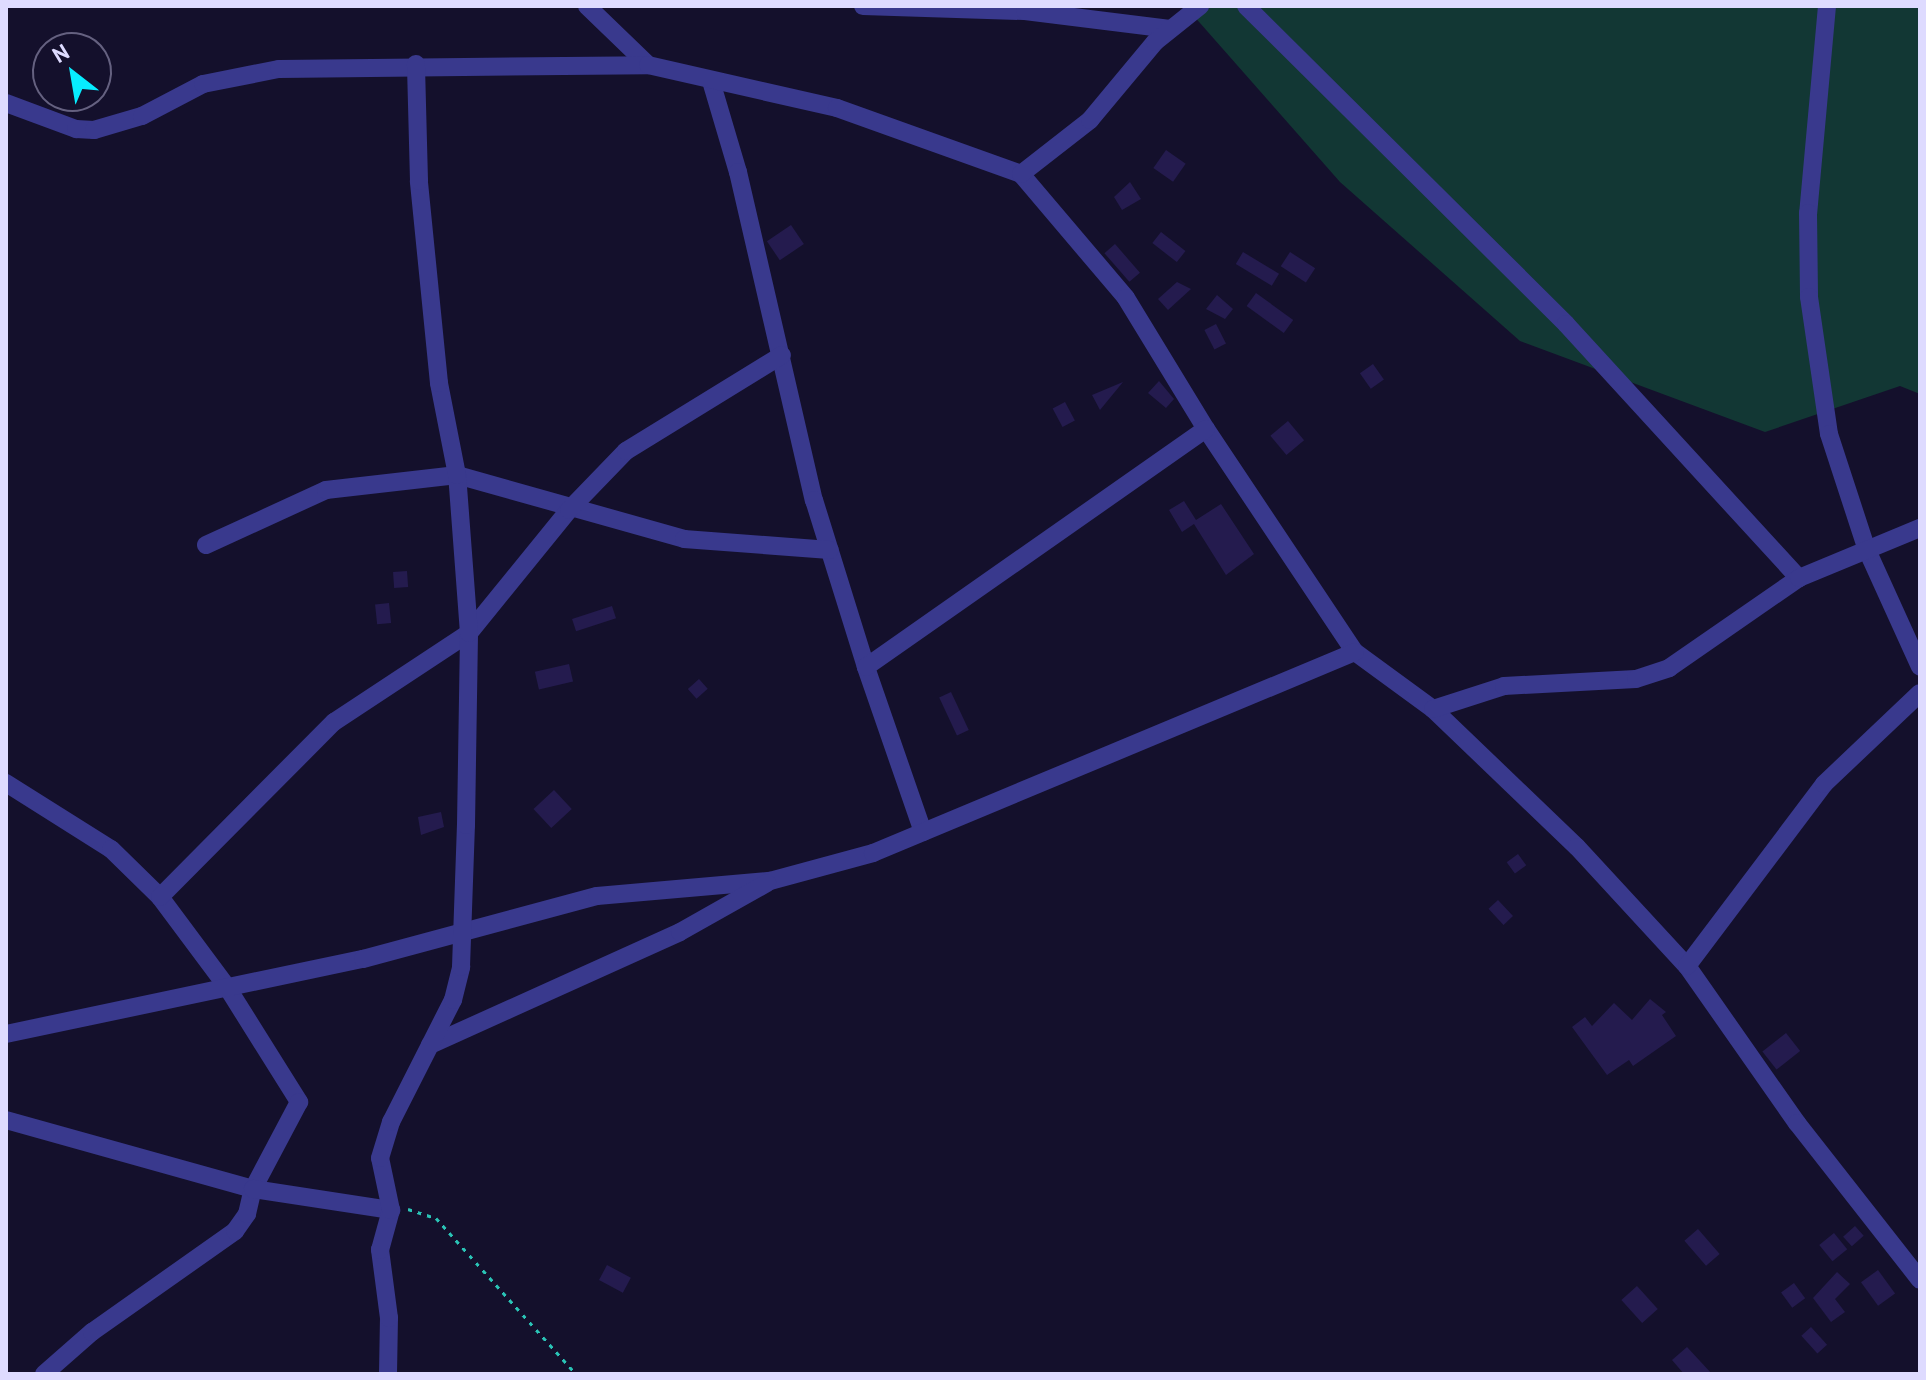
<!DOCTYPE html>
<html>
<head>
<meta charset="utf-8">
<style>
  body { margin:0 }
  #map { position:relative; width:1926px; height:1380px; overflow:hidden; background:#14102c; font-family:"PT Sans",sans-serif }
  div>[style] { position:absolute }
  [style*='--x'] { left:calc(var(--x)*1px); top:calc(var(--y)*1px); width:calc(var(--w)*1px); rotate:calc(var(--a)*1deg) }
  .green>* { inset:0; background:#123734 }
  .building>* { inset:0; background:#241b4e; transform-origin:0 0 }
  .path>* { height:3px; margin-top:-1.5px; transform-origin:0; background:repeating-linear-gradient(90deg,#2ac4b6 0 4px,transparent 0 10px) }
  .minor>* { height:18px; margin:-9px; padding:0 9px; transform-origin:9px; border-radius:9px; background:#39398d }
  span { translate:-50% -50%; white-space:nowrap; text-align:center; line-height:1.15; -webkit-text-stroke:6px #14102c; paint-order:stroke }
  .frame { position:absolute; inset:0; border:8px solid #dedbff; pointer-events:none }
  .north { position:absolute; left:32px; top:32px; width:80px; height:80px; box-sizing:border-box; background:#14102c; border:2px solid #656180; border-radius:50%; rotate:329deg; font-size:22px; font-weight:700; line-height:32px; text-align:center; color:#dedbff }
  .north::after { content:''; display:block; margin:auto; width:28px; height:36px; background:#07edff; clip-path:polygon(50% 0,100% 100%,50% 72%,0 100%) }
</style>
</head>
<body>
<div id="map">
  <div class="green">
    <i style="clip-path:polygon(1185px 6px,1920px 6px,1920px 394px,1900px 386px,1765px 432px,1520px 341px,1340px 182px)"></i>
  </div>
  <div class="building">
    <i style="left:1166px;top:150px;width:24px;height:22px;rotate:35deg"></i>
    <i style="clip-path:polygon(1130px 182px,1141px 199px,1122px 210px,1114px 197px)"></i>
    <i style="left:791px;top:225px;width:23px;height:29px;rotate:56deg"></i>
    <i style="left:1161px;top:232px;width:31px;height:14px;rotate:38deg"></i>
    <i style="left:1115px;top:244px;width:38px;height:14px;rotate:49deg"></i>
    <i style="left:1243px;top:252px;width:42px;height:14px;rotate:31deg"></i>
    <i style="left:1290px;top:252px;width:30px;height:17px;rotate:33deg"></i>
    <i style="clip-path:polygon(1177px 282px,1191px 289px,1168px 310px,1158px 299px)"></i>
    <i style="left:1256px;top:293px;width:46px;height:16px;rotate:36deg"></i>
    <i style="clip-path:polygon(1217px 295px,1233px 309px,1225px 319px,1206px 309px)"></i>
    <i style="left:1216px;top:324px;width:22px;height:13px;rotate:63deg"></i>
    <i style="left:1373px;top:364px;width:19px;height:16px;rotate:55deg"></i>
    <i style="clip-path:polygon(1159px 381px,1174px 399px,1166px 408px,1148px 393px)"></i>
    <i style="clip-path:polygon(1123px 382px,1100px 410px,1092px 395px)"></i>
    <i style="left:1065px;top:402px;width:21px;height:14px;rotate:62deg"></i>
    <i style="left:1288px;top:421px;width:25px;height:23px;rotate:50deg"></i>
    <i style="clip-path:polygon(1184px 501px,1196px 520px,1221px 504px,1254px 554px,1226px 575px,1194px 524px,1182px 532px,1169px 510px)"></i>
    <i style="left:407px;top:571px;width:16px;height:14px;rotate:86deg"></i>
    <i style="left:389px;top:603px;width:20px;height:14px;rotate:84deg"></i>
    <i style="left:612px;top:606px;width:13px;height:42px;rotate:72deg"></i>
    <i style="left:569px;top:664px;width:18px;height:35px;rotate:77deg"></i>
    <i style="left:699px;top:679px;width:13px;height:15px;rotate:48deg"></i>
    <i style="left:951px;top:692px;width:42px;height:13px;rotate:65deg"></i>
    <i style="left:554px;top:790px;width:26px;height:28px;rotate:47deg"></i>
    <i style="clip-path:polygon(441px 812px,444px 827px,421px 835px,418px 817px)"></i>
    <i style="left:1518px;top:854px;width:14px;height:14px;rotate:54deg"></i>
    <i style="left:1498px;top:900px;width:22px;height:13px;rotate:47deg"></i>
    <i style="clip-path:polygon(1650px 999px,1666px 1012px,1662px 1015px,1676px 1036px,1633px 1066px,1629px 1060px,1607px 1075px,1572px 1027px,1585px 1017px,1592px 1026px,1614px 1003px,1632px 1020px)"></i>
    <i style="left:1786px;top:1033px;width:23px;height:30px;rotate:52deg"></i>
    <i style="left:1855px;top:1226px;width:13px;height:16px;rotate:48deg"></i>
    <i style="left:1698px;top:1229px;width:33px;height:18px;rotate:49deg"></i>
    <i style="left:1834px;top:1233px;width:21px;height:19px;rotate:51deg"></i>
    <i style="left:607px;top:1265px;width:27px;height:17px;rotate:28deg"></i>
    <i style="left:1878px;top:1270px;width:29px;height:21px;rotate:54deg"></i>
    <i style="clip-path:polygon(1837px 1272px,1850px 1284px,1835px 1299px,1845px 1312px,1831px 1322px,1813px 1298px)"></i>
    <i style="left:1794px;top:1283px;width:19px;height:16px;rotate:54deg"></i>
    <i style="left:1637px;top:1286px;width:31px;height:21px;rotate:48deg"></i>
    <i style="left:1811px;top:1327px;width:24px;height:13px;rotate:48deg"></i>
    <i style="clip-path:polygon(1687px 1347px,1712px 1374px,1684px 1374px,1672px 1360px)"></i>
  </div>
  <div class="path">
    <i style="--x:408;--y:1209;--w:29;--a:18"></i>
    <i style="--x:436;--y:1218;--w:210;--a:48.1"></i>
  </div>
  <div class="minor">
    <i style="--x:587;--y:6;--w:85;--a:44"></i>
    <i style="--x:863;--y:6;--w:162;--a:1.8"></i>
    <i style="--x:1025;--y:11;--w:146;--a:7.1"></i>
    <i style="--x:1246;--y:6;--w:451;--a:44.8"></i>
    <i style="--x:1566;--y:324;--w:345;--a:47.5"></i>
    <i style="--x:1827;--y:6;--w:208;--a:95.2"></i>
    <i style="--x:1808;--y:213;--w:84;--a:89.3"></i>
    <i style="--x:1809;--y:297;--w:138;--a:81.7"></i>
    <i style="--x:1829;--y:434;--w:122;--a:71.9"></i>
    <i style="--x:1867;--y:550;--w:128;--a:65.6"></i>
    <i style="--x:711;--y:81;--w:95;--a:73.5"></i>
    <i style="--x:738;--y:172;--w:337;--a:77"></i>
    <i style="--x:814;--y:500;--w:175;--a:72.7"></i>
    <i style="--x:6;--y:103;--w:75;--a:20.4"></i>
    <i style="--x:76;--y:129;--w:18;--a:3"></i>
    <i style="--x:94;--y:130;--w:50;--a:-16.3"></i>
    <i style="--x:142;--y:116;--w:69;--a:-27.7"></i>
    <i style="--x:203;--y:84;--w:77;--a:-11.2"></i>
    <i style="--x:279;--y:69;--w:369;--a:-0.6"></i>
    <i style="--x:648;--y:65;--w:194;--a:12.8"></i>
    <i style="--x:837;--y:108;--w:195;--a:19.7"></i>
    <i style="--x:1021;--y:174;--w:162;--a:49.7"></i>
    <i style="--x:1126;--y:298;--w:153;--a:58.6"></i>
    <i style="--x:1206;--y:429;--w:268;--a:56.3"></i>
    <i style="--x:1355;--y:652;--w:97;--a:36.2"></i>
    <i style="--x:1433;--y:709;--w:199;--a:43.8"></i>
    <i style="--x:1577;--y:847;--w:162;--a:47.3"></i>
    <i style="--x:1687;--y:966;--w:192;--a:55"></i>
    <i style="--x:1797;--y:1123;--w:199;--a:51.9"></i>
    <i style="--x:1021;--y:174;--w:88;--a:-38"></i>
    <i style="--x:1090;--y:120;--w:102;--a:-50.2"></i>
    <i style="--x:1155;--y:42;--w:58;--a:-38.7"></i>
    <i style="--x:206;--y:545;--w:132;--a:-24.6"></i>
    <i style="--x:326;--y:490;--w:132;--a:-6.5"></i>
    <i style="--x:457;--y:475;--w:236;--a:15.7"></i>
    <i style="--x:684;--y:539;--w:146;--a:4.3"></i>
    <i style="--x:1433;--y:709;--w:75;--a:-17.9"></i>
    <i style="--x:1504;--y:686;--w:132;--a:-3"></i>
    <i style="--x:1636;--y:679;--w:35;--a:-18"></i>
    <i style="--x:1669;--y:668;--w:158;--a:-34.7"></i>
    <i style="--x:1799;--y:578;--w:131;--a:-22.5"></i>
    <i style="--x:6;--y:783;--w:124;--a:32.2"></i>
    <i style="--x:111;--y:849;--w:69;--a:44.4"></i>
    <i style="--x:160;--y:897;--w:112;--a:53.3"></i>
    <i style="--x:227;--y:987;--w:136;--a:57.9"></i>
    <i style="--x:299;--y:1102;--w:98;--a:117.9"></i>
    <i style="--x:253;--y:1189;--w:256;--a:-164.4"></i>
    <i style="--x:923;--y:832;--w:175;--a:-109.1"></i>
    <i style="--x:866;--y:667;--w:415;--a:-35"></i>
    <i style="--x:160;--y:897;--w:247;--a:-45.2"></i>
    <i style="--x:334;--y:722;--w:162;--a:-33.4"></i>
    <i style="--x:469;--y:633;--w:159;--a:-50.9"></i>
    <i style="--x:569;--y:510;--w:82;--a:-46"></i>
    <i style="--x:626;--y:451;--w:183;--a:-31.6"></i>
    <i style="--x:1687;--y:966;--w:228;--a:-53"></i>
    <i style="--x:1824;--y:784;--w:132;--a:-43.5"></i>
    <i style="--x:6;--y:1034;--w:365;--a:-11.9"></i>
    <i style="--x:363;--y:959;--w:242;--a:-15.1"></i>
    <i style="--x:597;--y:896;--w:174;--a:-5"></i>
    <i style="--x:770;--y:881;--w:107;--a:-15.2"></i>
    <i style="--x:873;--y:853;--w:522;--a:-22.64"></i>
    <i style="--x:430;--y:1045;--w:274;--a:-24.3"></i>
    <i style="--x:680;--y:932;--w:100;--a:-29.4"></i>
    <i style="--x:44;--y:1374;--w:64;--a:-41.2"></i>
    <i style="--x:92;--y:1332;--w:175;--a:-35.2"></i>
    <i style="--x:235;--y:1231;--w:21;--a:-55"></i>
    <i style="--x:247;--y:1214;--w:26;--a:-77"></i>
    <i style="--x:253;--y:1189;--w:140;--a:8.7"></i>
    <i style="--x:388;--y:1374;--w:56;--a:-89"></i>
    <i style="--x:389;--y:1318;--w:69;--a:-97.5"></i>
    <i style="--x:380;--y:1250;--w:41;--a:-74.6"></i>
    <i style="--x:391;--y:1210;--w:53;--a:-101.9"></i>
    <i style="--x:380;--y:1158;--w:38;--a:-73"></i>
    <i style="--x:391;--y:1122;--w:137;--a:-63.1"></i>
    <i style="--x:453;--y:1000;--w:34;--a:-76"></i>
    <i style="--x:461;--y:967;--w:142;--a:-88"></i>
    <i style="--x:466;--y:825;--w:192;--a:-89.1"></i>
    <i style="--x:469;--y:633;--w:158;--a:-94.3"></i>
    <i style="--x:457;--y:475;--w:94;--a:-101.1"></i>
    <i style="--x:439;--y:383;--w:203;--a:-95.7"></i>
    <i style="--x:419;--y:181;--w:117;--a:-91.5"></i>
  </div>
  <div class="frame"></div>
  <div class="north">N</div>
</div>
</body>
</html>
